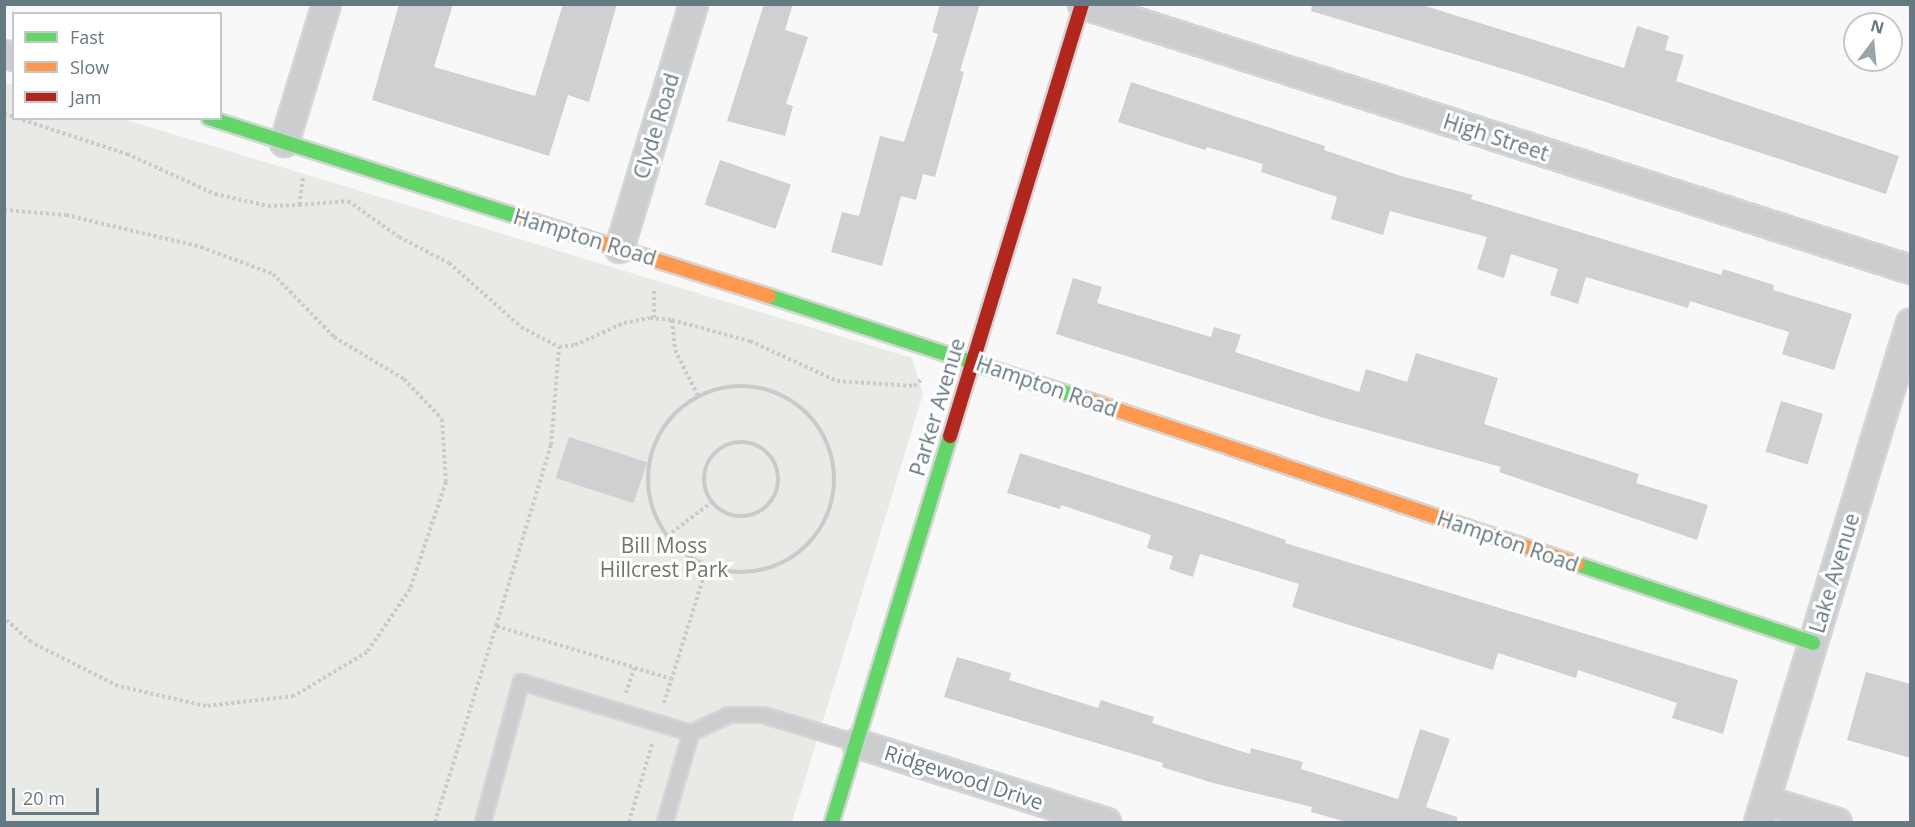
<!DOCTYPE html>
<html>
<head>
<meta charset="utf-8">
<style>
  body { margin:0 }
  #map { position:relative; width:1915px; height:827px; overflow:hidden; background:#f8f8f8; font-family:"Open Sans",sans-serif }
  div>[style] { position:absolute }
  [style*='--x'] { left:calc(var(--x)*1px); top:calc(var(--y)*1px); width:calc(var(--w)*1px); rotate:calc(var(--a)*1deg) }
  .green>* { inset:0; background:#e8eae5 }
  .building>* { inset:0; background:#ced0d1; transform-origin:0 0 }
  .path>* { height:4px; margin-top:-2px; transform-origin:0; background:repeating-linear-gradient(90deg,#c9cacb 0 3px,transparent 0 6px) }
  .path>.ring { margin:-2px; padding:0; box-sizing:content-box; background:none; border:4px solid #c9cacb; border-radius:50% }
  .roads { filter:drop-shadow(2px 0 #d4d5d6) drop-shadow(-2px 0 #d4d5d6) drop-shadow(0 2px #d4d5d6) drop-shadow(0 -2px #d4d5d6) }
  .lane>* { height:14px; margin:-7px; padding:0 7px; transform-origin:7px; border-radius:7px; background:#cbcdce }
  .street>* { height:27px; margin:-13.5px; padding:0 13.5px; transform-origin:13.5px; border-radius:13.5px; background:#cbcdce }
  .fast>* { height:14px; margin:-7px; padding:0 7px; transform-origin:7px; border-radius:7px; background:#63d668 }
  .slow>* { height:14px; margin:-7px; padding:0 7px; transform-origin:7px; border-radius:7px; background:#ff974d }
  .jam>* { height:14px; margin:-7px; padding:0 7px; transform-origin:7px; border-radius:7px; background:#b3261e }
  span { translate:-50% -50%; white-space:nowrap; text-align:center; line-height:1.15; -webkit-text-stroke:6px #fff; paint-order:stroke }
  .street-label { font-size:21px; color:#647982 }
  .park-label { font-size:21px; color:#6b7a63 }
  .frame { position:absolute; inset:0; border:6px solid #647982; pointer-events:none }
  .legend { position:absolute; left:12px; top:12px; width:210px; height:108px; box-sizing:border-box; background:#fff; border:2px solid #c1c9cd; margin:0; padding:8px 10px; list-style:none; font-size:18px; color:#647982 }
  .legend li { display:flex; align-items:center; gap:12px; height:30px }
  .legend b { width:30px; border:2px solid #c1c9cd }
  .north { position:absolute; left:1843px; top:12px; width:60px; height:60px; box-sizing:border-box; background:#fff; border:2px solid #c1c9cd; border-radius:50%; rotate:16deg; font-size:16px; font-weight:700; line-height:24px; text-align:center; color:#647982 }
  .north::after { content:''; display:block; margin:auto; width:21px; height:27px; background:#98a5ab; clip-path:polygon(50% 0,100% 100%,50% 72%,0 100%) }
  .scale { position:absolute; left:12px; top:788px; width:87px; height:27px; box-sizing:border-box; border:3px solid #647982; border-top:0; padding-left:8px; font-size:18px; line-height:21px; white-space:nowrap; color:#647982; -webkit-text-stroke:4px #fff; paint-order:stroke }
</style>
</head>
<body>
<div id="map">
  <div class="green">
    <i style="clip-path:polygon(4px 82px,13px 85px,14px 118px,123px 119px,912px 358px,923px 394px,792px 822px,5px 822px)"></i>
  </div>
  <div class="building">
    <i style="clip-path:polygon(399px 4px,453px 4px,434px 67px,535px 96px,563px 4px,617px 4px,589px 102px,568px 95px,549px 156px,372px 100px)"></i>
    <i style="clip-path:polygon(764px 4px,793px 4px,785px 30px,808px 37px,786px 104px,793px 106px,785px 136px,727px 121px)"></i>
    <i style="clip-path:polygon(940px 4px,980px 4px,960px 71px,964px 72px,935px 177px,923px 174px,916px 200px,901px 196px,882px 266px,831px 252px,842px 212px,859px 216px,880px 136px,904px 142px,938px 34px,932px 32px)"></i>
    <i style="clip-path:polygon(1312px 4px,1419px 4px,1624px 68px,1637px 26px,1669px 36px,1665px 50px,1684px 55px,1676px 81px,1899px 156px,1886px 194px,1517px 73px,1311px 11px)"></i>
    <i style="clip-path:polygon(1131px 82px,1325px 146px,1324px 150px,1401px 176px,1473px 195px,1471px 199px,1721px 275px,1723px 269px,1774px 285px,1773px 290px,1852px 314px,1834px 370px,1782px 354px,1789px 332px,1690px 301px,1688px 308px,1586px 277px,1578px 304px,1550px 295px,1558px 269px,1511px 254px,1504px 278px,1477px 269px,1487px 237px,1390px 211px,1383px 235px,1331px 219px,1337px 197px,1261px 172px,1263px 164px,1207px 147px,1205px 150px,1118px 122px)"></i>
    <i style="left:720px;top:160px;width:75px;height:47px;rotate:19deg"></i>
    <i style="clip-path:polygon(1073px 278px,1102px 287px,1097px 303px,1211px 337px,1214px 327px,1241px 335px,1235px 352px,1359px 392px,1366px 369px,1407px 382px,1416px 353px,1498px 378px,1484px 424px,1639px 474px,1636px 483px,1708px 505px,1697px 540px,1499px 472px,1501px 467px,1324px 418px,1056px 334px)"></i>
    <i style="left:1781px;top:401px;width:44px;height:53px;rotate:17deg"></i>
    <i style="left:569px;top:437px;width:82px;height:43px;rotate:18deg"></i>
    <i style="clip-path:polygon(1020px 453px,1213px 515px,1286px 540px,1285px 543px,1738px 680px,1723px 734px,1672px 718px,1677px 703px,1578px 670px,1576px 678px,1498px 653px,1493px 670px,1292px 607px,1299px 584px,1200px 554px,1193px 577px,1169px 569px,1173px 556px,1147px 548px,1151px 535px,1061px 505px,1060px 509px,1007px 493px)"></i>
    <i style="clip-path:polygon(957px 657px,1011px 673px,1009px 680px,1098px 708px,1101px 700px,1154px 717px,1152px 723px,1250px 754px,1251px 748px,1303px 762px,1301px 769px,1398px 799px,1420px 729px,1450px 739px,1426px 807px,1457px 817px,1457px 822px,1347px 822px,1311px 812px,1312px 807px,1213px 783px,1162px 767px,1163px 763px,944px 697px)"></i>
    <i style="clip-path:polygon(1866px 672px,1911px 684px,1911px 758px,1847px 740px)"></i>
  </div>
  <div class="path">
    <i style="--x:4;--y:113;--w:11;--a:22"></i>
    <i style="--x:17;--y:118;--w:116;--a:18.1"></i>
    <i style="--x:127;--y:154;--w:97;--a:24.4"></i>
    <i style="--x:215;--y:194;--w:54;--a:12.8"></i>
    <i style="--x:268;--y:206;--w:31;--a:-2"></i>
    <i style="--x:303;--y:178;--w:27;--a:98"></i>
    <i style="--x:299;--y:205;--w:49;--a:-4.7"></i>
    <i style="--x:348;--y:201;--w:62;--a:35.2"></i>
    <i style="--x:399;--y:237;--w:56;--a:27.5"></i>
    <i style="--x:449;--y:263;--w:96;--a:41.6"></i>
    <i style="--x:521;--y:327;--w:43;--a:27.8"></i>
    <i style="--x:4;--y:210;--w:62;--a:4.6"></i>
    <i style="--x:66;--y:215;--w:139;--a:13.3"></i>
    <i style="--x:201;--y:247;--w:77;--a:20.6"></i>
    <i style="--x:273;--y:274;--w:88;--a:45.9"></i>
    <i style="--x:334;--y:337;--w:82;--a:31"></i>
    <i style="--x:404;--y:379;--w:55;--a:46.5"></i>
    <i style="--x:442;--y:419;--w:63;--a:86.4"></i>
    <i style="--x:446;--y:482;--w:113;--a:108.6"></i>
    <i style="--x:410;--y:589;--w:76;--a:124.3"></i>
    <i style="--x:367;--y:652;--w:85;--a:148.9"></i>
    <i style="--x:294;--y:696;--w:89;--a:173.5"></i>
    <i style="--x:206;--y:706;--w:90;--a:-167.2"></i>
    <i style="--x:118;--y:686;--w:97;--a:-153.2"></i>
    <i style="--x:31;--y:642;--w:36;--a:-138"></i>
    <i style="--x:654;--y:318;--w:27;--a:-90"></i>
    <i style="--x:672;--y:320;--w:81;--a:15.1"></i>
    <i style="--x:750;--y:341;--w:96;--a:24.7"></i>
    <i style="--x:837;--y:381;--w:77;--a:3.7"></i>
    <i style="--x:914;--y:386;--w:12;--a:-42"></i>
    <i class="ring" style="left:648px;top:386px;width:182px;height:182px"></i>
    <i class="ring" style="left:704px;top:442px;width:70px;height:70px"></i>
    <i style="--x:667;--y:536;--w:56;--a:-37.1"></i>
    <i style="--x:672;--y:679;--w:184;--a:-163.2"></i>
    <i style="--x:496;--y:626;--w:189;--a:-73.1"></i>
    <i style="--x:551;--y:445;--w:98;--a:-85.3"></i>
    <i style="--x:559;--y:347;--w:16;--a:-7"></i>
    <i style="--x:575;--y:345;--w:54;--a:-24.2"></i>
    <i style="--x:624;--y:323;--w:26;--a:-11"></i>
    <i style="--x:650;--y:318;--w:22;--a:5"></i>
    <i style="--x:672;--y:320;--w:30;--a:84"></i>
    <i style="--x:675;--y:350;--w:51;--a:63.4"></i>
    <i style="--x:626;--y:693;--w:26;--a:-72"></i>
    <i style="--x:664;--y:703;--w:144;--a:-72.6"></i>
    <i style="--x:435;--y:822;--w:205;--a:-72.7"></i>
    <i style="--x:629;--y:822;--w:84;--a:-73.5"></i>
  </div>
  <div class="roads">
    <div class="lane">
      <i style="--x:483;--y:822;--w:145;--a:-74.8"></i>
      <i style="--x:521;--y:682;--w:177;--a:16.7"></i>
      <i style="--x:691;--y:733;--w:42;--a:-25.3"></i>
      <i style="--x:729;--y:715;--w:34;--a:0"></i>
      <i style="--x:763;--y:715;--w:97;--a:16.8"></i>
      <i style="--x:665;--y:822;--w:93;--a:-73.7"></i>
    </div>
    <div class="street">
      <i style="--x:1082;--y:4;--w:869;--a:17.75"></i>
      <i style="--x:4;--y:54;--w:10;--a:11"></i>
      <i style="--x:284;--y:142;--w:144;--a:-73.1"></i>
      <i style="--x:619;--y:248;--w:255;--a:-73.1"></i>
      <i style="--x:856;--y:743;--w:262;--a:17.5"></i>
      <i style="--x:1765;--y:800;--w:75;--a:17"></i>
      <i style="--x:1758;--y:822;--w:522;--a:-73.06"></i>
    </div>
    <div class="fast">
      <i style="--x:209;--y:118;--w:330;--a:17.7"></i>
      <i style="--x:769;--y:296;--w:339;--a:18.1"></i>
      <i style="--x:1577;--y:564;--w:249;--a:18.5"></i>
      <i style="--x:832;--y:822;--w:404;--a:-73"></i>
    </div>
    <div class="slow">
      <i style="--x:523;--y:218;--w:258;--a:17.6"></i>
      <i style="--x:1091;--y:401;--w:513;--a:18.54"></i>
    </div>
    <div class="jam">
      <i style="--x:950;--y:436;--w:452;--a:-73"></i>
    </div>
  </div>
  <div class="street-label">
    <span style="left:656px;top:126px;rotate:-73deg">Clyde Road</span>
    <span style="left:1496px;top:137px;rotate:18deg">High Street</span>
    <span style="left:585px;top:237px;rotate:17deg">Hampton Road</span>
    <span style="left:1047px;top:386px;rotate:19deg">Hampton Road</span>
    <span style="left:937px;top:407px;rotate:-73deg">Parker Avenue</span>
    <span style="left:1508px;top:541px;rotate:19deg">Hampton Road</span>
    <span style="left:1834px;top:573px;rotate:-73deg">Lake Avenue</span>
    <span style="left:964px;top:777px;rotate:18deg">Ridgewood Drive</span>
  </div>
  <div class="park-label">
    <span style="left:664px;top:557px">Bill Moss<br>Hillcrest Park</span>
  </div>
  <div class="frame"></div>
  <ul class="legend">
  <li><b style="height:8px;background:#63d668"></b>Fast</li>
  <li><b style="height:8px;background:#ff974d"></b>Slow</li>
  <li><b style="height:8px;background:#b3261e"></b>Jam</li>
  </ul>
  <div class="north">N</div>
  <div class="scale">20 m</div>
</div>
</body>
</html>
